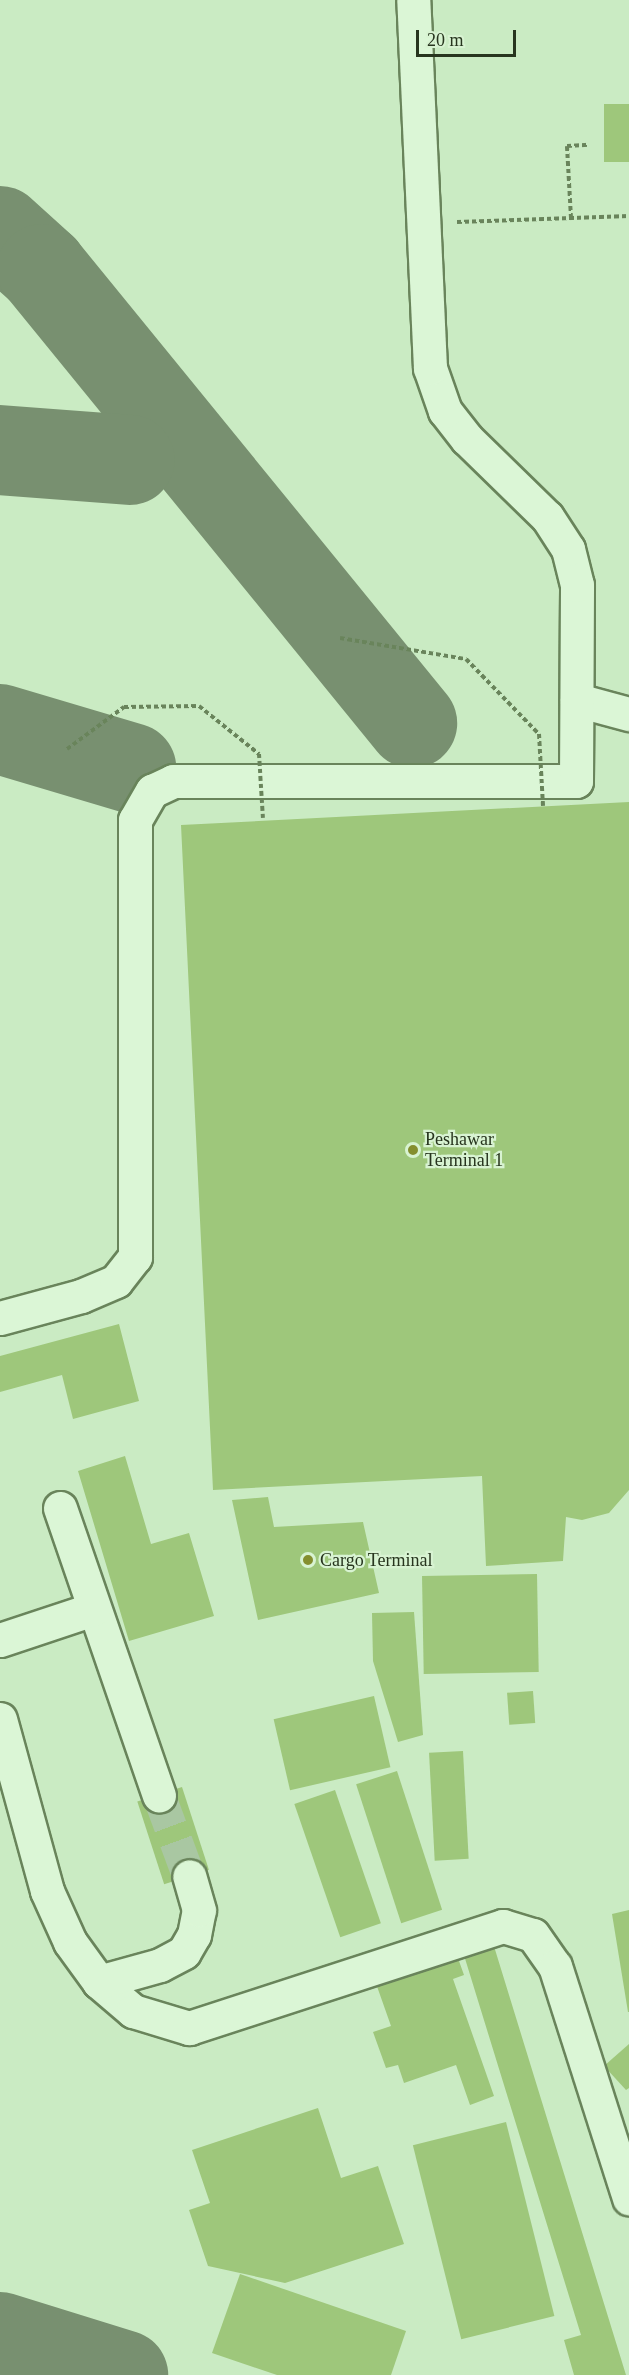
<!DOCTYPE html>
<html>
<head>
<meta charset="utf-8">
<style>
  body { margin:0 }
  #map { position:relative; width:629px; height:2375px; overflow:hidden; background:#caebc3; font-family:Georgia,serif }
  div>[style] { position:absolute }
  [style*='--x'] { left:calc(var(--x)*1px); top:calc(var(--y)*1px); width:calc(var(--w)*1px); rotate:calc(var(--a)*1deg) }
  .taxiway>* { height:90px; margin:-45px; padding:0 45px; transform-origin:45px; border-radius:45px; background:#789070 }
  .building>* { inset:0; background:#9ec77b; transform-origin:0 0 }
  .minor-tunnel>* { height:33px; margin-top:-16.5px; transform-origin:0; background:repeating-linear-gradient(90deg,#a9c7a2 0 33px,transparent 0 49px) }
  .path>* { height:4px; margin-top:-2px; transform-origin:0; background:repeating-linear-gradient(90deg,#69845b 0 4.5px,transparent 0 7.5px) }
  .roads { filter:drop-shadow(2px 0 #69845b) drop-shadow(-2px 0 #69845b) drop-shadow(0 2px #69845b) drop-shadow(0 -2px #69845b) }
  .minor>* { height:33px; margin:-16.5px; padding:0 16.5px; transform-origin:16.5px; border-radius:16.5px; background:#dbf6d6 }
  .path-bridge>* { height:4px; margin-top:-2px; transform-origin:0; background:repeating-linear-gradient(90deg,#69845b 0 4.5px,transparent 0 7.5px) }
  .dots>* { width:16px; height:16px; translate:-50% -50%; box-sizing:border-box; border:3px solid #d8f3d2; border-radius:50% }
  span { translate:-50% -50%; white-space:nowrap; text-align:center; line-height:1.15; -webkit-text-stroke:4.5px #d8f3d2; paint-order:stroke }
  .poi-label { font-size:18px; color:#27351e }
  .left { translate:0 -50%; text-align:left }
  .scale { position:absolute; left:416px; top:30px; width:100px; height:27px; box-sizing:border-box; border:3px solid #27351e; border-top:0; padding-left:8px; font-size:18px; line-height:21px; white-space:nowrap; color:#27351e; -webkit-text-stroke:4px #d8f3d2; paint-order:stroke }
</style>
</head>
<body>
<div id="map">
  <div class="taxiway">
    <i style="--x:0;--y:231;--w:57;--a:42.1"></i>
    <i style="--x:42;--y:269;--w:586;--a:50.82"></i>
    <i style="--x:0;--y:450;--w:130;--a:4.4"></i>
    <i style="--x:0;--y:729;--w:137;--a:16.6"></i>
    <i style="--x:0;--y:2337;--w:129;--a:17.2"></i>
  </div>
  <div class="building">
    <i style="left:629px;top:104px;width:58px;height:25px;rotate:90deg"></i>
    <i style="clip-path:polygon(629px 802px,629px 1490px,609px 1513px,582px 1520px,566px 1517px,563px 1561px,486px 1566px,482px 1476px,213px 1490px,181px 825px)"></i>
    <i style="clip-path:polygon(119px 1324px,139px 1401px,73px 1419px,62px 1375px,0 1392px,0 1356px)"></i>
    <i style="clip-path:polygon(125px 1456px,151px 1544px,189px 1533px,214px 1616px,129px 1641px,78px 1471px)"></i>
    <i style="clip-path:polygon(268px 1497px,274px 1527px,363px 1522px,379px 1593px,258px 1620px,232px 1500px)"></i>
    <i style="left:537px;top:1574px;width:98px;height:115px;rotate:89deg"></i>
    <i style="clip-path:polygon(414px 1612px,423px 1735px,398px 1742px,373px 1661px,372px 1613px)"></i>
    <i style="left:533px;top:1691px;width:32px;height:26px;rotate:86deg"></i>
    <i style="left:374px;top:1696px;width:73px;height:103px;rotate:77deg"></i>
    <i style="left:463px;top:1751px;width:108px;height:34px;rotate:87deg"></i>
    <i style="left:397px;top:1771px;width:146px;height:43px;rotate:72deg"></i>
    <i style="left:182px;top:1787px;width:87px;height:47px;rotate:72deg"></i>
    <i style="left:335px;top:1790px;width:141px;height:43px;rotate:71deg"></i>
    <i style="clip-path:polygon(629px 1910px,629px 2012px,628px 2012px,612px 1914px)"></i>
    <i style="clip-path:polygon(493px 1943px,626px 2375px,574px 2375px,564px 2340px,581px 2335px,463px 1952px)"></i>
    <i style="clip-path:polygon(454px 1947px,464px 1975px,453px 1979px,494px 2096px,470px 2105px,456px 2065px,404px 2083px,398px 2065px,386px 2068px,373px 2032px,391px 2026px,373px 1975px)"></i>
    <i style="clip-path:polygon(629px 2044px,629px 2088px,626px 2090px,604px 2066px)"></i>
    <i style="clip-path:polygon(318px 2108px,341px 2178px,378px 2166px,404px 2244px,285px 2283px,208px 2266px,189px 2210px,210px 2203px,192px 2150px)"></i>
    <i style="left:506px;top:2122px;width:200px;height:96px;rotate:76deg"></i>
    <i style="clip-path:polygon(240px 2274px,406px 2331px,391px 2375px,277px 2375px,212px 2353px)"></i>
  </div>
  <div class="minor-tunnel">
    <i style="--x:159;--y:1795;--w:86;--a:69.7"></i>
  </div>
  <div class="path">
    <i style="--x:571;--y:218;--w:72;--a:-93.2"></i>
    <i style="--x:567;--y:146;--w:22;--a:-3"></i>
    <i style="--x:457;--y:222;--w:172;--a:-2"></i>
  </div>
  <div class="roads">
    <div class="minor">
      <i style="--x:577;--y:700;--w:54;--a:15.1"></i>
      <i style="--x:0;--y:1318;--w:84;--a:-15.2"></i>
      <i style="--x:81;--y:1296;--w:38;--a:-23"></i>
      <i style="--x:116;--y:1281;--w:31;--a:-52"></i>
      <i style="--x:135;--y:1257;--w:437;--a:-90"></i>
      <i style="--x:135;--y:820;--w:34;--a:-60"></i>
      <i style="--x:152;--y:791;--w:23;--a:-25"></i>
      <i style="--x:173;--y:781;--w:403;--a:0"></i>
      <i style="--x:576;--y:781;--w:196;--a:-89.7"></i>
      <i style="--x:577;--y:585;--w:37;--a:-104"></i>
      <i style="--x:568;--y:549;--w:38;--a:-123"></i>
      <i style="--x:547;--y:517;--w:112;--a:-135.7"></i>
      <i style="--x:467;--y:439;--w:36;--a:-128"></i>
      <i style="--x:445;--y:411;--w:46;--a:-109.2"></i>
      <i style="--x:430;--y:368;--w:368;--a:-92.6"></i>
      <i style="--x:60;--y:1508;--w:304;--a:71"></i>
      <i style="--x:0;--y:1640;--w:98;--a:-18.4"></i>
      <i style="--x:0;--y:1719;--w:178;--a:74.7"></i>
      <i style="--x:47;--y:1891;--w:56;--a:65.7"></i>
      <i style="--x:70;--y:1942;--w:49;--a:54.1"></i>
      <i style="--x:99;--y:1982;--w:45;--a:40.5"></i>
      <i style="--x:133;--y:2011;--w:59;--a:16.9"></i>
      <i style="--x:189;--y:2028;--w:330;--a:-18"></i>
      <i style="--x:503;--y:1926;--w:31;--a:17"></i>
      <i style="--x:533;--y:1935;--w:38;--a:55"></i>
      <i style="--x:555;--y:1966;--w:244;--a:72.3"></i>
      <i style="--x:99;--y:1982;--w:63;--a:-15.6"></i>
      <i style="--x:160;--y:1965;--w:27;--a:-28"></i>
      <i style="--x:184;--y:1952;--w:20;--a:-60"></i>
      <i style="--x:194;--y:1935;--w:25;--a:-79"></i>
      <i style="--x:199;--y:1910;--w:35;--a:-106"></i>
    </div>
  </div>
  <div class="path-bridge">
    <i style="--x:340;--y:638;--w:128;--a:9.5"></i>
    <i style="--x:466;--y:659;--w:105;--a:45.8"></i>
    <i style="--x:539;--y:734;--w:72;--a:86.8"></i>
    <i style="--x:67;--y:749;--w:71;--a:-36.4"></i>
    <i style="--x:124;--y:707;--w:75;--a:-0.8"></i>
    <i style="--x:199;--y:706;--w:77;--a:38.7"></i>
    <i style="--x:259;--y:754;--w:66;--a:86.5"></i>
  </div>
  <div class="dots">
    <i style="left:413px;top:1150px;background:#848f2f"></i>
    <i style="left:308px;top:1560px;background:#848f2f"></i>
  </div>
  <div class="poi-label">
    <span class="left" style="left:425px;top:1150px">Peshawar<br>Terminal 1</span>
    <span class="left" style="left:320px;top:1560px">Cargo Terminal</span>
  </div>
  <div class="scale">20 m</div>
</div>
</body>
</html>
